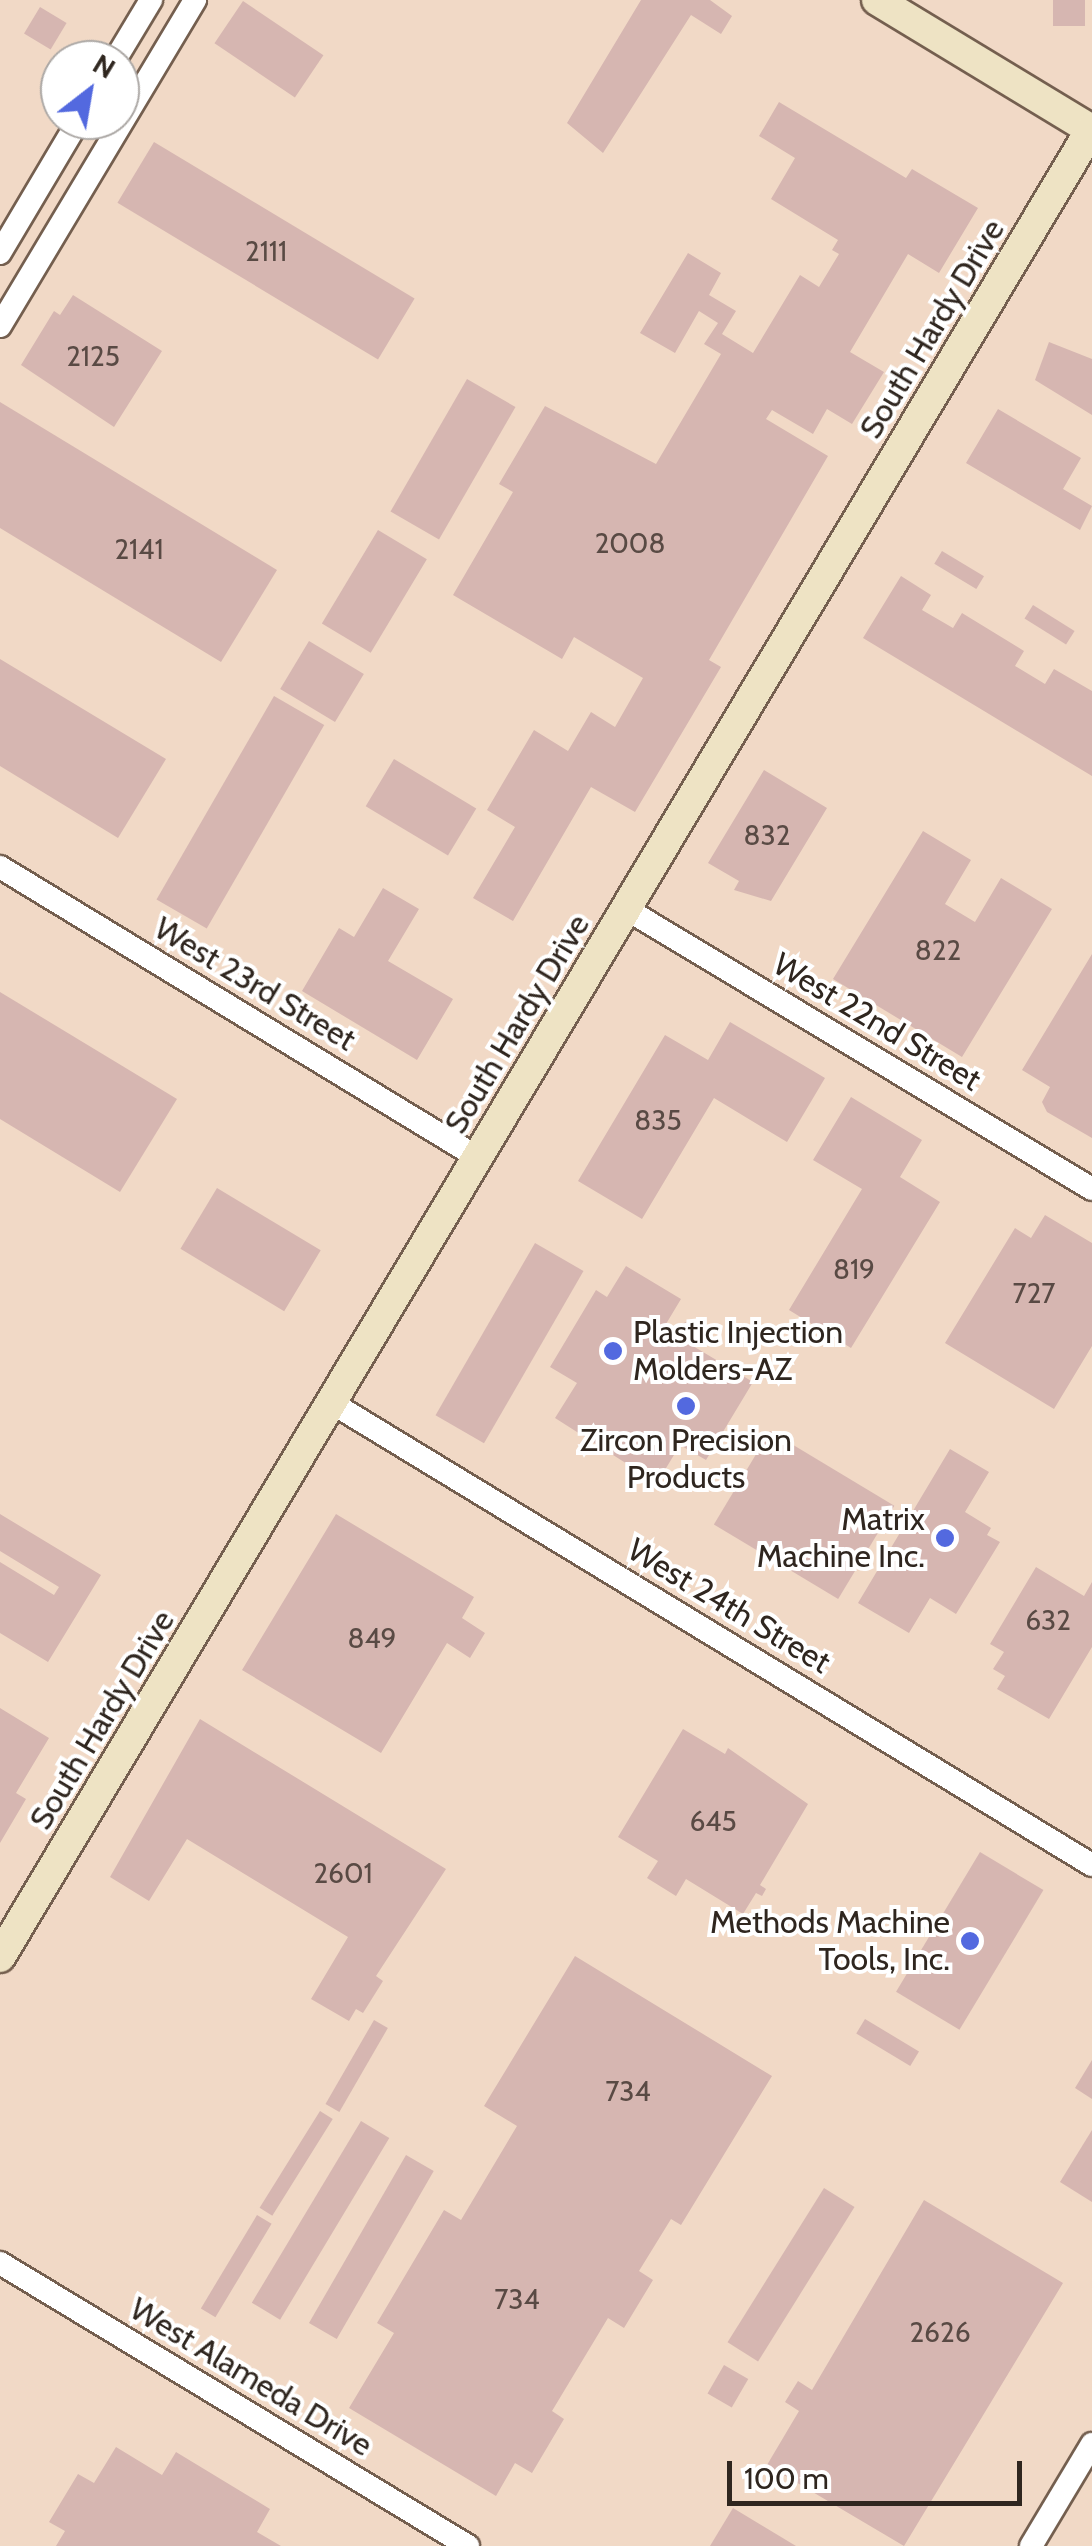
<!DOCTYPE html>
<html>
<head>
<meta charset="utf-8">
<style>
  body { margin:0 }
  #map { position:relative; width:1092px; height:2546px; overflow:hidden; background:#f1d9c6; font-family:Cabin,sans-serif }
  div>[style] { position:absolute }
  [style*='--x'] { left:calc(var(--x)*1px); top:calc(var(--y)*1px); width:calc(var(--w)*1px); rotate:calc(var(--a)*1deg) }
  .building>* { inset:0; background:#d6b6b1; transform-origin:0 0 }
  .roads { filter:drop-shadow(2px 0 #745f4f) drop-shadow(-2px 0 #745f4f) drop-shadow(0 2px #745f4f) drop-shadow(0 -2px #745f4f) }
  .street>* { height:22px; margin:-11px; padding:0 11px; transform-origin:11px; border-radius:11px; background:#fff }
  .secondary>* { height:30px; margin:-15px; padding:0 15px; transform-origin:15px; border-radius:15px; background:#eee3c4 }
  .dots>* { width:28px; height:28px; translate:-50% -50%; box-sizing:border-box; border:5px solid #fff; border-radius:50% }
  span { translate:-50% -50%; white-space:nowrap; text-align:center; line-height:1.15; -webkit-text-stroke:8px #fff; paint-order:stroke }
  .number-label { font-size:28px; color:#594a44 }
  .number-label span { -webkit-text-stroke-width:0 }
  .street-label { font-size:32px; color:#2f261f }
  .poi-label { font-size:32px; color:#2f261f }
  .left { translate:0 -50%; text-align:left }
  .right { translate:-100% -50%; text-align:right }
  .north { position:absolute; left:40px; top:40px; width:100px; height:100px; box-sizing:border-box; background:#fff; border:2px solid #aca8a5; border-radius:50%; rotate:31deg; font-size:28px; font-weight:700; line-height:40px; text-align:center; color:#2f261f }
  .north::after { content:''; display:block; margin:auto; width:35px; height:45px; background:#5369df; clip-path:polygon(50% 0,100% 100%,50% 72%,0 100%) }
  .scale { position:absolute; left:727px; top:2461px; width:295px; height:45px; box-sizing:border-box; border:5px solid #2f261f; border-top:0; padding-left:12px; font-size:30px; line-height:35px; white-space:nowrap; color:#2f261f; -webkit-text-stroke:8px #fff; paint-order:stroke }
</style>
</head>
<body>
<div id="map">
  <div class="building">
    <i style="clip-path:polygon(641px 0,710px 0,732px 16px,721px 34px,691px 15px,603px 153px,567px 123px)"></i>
    <i style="left:1053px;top:0;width:32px;height:26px"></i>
    <i style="left:243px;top:1px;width:97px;height:51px;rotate:34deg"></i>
    <i style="left:40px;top:7px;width:31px;height:31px;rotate:31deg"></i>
    <i style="clip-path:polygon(779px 102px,906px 178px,912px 169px,978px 208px,939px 273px,908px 254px,850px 352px,884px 372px,852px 424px,827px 409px,813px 434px,772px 410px,766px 419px,828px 456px,709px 660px,721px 667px,635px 812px,591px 787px,513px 921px,473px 898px,515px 827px,487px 810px,534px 730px,568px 751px,591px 712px,615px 727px,643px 678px,574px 637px,562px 659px,453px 595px,513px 492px,499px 484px,545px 406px,656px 464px,721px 354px,704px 344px,718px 323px,699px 311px,675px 353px,640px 333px,688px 253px,721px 273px,709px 295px,736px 311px,722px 334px,753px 353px,800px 275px,819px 287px,839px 254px,832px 250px,838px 240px,771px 199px,795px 158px,759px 136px)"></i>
    <i style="left:154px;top:142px;width:304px;height:71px;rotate:31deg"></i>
    <i style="clip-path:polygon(73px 295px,162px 351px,114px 427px,21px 365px,54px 311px,60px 315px)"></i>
    <i style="clip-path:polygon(1049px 342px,1092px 359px,1092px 415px,1035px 380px)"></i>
    <i style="left:467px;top:379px;width:56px;height:153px;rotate:30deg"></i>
    <i style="clip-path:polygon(0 402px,277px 570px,221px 662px,0 528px)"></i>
    <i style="clip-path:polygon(998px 409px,1081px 458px,1063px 489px,1092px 506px,1080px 530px,966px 463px)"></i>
    <i style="left:378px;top:530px;width:57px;height:109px;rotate:31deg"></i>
    <i style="left:942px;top:551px;width:49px;height:15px;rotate:31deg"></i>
    <i style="clip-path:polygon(901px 576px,931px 595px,922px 610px,953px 628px,962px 613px,1024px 651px,1015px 666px,1045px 684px,1054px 669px,1092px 691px,1092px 776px,863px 638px)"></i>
    <i style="left:1033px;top:605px;width:49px;height:16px;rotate:32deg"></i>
    <i style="left:309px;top:641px;width:64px;height:56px;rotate:31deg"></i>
    <i style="clip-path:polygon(0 659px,166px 759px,118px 838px,0 766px)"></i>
    <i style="left:274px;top:696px;width:58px;height:235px;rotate:30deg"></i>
    <i style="left:394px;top:759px;width:96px;height:55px;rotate:31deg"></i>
    <i style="clip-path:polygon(764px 770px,827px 808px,771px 901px,734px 890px,739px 881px,708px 863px)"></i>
    <i style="clip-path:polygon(923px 831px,971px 860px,945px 904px,975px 922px,1001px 878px,1052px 909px,962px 1057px,833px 979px)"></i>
    <i style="clip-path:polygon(383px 888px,419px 909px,388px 961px,453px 999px,417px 1060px,302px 991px,339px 928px,354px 937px)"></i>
    <i style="clip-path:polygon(1092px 954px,1092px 1138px,1047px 1112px,1042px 1102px,1050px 1087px,1022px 1070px)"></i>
    <i style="clip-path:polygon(0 992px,177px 1099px,120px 1192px,0 1119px)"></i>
    <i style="clip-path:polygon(730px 1022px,825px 1078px,787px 1142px,714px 1098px,642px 1219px,578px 1181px,665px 1035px,708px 1060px)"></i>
    <i style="clip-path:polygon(851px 1097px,922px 1140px,900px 1177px,940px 1202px,851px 1348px,789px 1310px,862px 1189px,813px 1160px)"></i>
    <i style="left:217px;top:1188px;width:121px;height:71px;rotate:31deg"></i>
    <i style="clip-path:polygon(1045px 1215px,1092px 1243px,1092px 1346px,1054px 1409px,945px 1343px,1015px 1228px,1031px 1238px)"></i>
    <i style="left:535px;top:1243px;width:56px;height:199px;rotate:30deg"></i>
    <i style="clip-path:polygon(626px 1266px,681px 1299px,663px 1329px,676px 1336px,685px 1322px,702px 1332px,693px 1346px,753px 1382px,706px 1460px,680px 1445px,657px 1483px,555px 1418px,577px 1383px,550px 1367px,596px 1290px,607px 1297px)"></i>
    <i style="left:770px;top:1431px;width:145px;height:109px;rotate:31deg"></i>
    <i style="clip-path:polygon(950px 1449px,989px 1472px,965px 1512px,991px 1528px,987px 1535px,1000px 1542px,956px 1614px,930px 1598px,909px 1633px,858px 1603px)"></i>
    <i style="clip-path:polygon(0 1514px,101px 1575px,48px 1662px,0 1633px,0 1562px,54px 1595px,59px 1587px,0 1551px)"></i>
    <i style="clip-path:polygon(336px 1514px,474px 1597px,462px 1618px,485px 1633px,470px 1658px,447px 1643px,381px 1753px,242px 1670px)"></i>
    <i style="clip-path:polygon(1036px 1567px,1084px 1596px,1092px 1582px,1092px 1647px,1049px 1719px,997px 1689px,1005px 1676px,993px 1669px,1004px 1652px,990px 1644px)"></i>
    <i style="clip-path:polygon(0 1708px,49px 1738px,16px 1793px,26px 1799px,0 1843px)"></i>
    <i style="clip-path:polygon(200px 1719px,446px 1869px,376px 1976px,383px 1981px,363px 2013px,356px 2009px,349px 2021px,311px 1999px,348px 1937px,187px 1839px,149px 1901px,110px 1877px)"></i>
    <i style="clip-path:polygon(683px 1729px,725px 1754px,728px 1748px,808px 1804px,760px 1885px,766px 1889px,762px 1896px,756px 1893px,743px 1914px,686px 1879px,676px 1896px,647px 1878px,658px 1861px,618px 1837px)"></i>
    <i style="left:980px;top:1852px;width:74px;height:163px;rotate:31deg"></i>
    <i style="clip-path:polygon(575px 1956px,772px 2076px,681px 2225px,671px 2219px,639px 2271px,653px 2280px,624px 2328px,608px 2318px,552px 2411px,564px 2419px,532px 2473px,515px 2463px,496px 2496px,349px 2408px,394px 2333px,377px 2323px,444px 2210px,461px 2220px,517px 2126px,484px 2106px)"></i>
    <i style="left:865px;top:2019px;width:63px;height:17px;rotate:31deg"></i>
    <i style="left:374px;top:2020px;width:16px;height:97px;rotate:30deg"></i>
    <i style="clip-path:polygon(1092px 2060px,1092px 2099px,1075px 2088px)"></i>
    <i style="left:320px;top:2111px;width:15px;height:114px;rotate:32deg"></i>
    <i style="left:361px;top:2121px;width:33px;height:212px;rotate:31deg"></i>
    <i style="clip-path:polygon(1092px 2130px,1092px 2202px,1060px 2182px)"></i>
    <i style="left:406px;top:2155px;width:32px;height:194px;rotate:30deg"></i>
    <i style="left:824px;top:2188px;width:36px;height:182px;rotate:32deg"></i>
    <i style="clip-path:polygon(924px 2200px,1063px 2283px,904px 2546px,767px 2465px,799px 2411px,785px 2402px,798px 2381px,812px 2390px)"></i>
    <i style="left:257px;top:2215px;width:17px;height:109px;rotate:31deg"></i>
    <i style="left:724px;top:2365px;width:28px;height:33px;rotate:30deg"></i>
    <i style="clip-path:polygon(116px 2447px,162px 2475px,176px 2452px,270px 2509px,257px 2532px,281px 2546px,56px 2546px,65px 2531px,49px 2522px,78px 2474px,94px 2483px)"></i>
    <i style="clip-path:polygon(733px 2508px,796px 2546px,710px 2546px)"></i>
  </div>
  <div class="roads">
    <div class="street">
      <i style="--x:115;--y:60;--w:70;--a:-59"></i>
      <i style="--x:0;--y:253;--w:155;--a:-59.3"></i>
      <i style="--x:0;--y:326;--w:380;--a:-59.1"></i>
      <i style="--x:0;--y:867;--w:558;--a:31.3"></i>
      <i style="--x:628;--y:910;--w:541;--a:31.02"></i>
      <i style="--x:332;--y:1403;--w:889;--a:31.3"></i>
      <i style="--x:0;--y:2263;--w:547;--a:31.16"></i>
      <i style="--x:1031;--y:2546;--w:119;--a:-59.1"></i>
    </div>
    <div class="secondary">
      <i style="--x:877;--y:0;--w:251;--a:31.2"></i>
      <i style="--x:0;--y:1957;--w:2130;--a:-59.16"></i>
    </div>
  </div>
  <div class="dots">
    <i style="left:613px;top:1351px;background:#5369df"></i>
    <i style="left:686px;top:1406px;background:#5369df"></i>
    <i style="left:945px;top:1538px;background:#5369df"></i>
    <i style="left:970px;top:1941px;background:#5369df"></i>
  </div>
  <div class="number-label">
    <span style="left:266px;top:251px">2111</span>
    <span style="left:93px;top:356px">2125</span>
    <span style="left:630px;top:543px">2008</span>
    <span style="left:139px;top:549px">2141</span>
    <span style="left:767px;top:835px">832</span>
    <span style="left:938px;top:950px">822</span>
    <span style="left:658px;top:1120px">835</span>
    <span style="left:854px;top:1269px">819</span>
    <span style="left:1034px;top:1293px">727</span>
    <span style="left:1048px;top:1620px">632</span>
    <span style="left:372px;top:1638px">849</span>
    <span style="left:713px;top:1821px">645</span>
    <span style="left:343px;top:1873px">2601</span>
    <span style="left:628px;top:2091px">734</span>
    <span style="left:517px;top:2299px">734</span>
    <span style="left:940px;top:2332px">2626</span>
  </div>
  <div class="street-label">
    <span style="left:932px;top:329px;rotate:-59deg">South Hardy Drive</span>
    <span style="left:255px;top:984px;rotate:31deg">West 23rd Street</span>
    <span style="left:877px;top:1022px;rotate:31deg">West 22nd Street</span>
    <span style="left:517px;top:1024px;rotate:-59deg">South Hardy Drive</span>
    <span style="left:729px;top:1606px;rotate:31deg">West 24th Street</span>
    <span style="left:102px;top:1720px;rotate:-59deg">South Hardy Drive</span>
    <span style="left:251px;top:2377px;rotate:31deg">West Alameda Drive</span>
  </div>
  <div class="poi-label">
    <span class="left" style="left:633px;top:1351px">Plastic Injection<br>Molders-AZ</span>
    <span style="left:686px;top:1459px">Zircon Precision<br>Products</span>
    <span class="right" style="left:925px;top:1538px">Matrix<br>Machine Inc.</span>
    <span class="right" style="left:950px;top:1941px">Methods Machine<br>Tools, Inc.</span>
  </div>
  <div class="north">N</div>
  <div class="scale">100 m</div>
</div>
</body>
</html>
